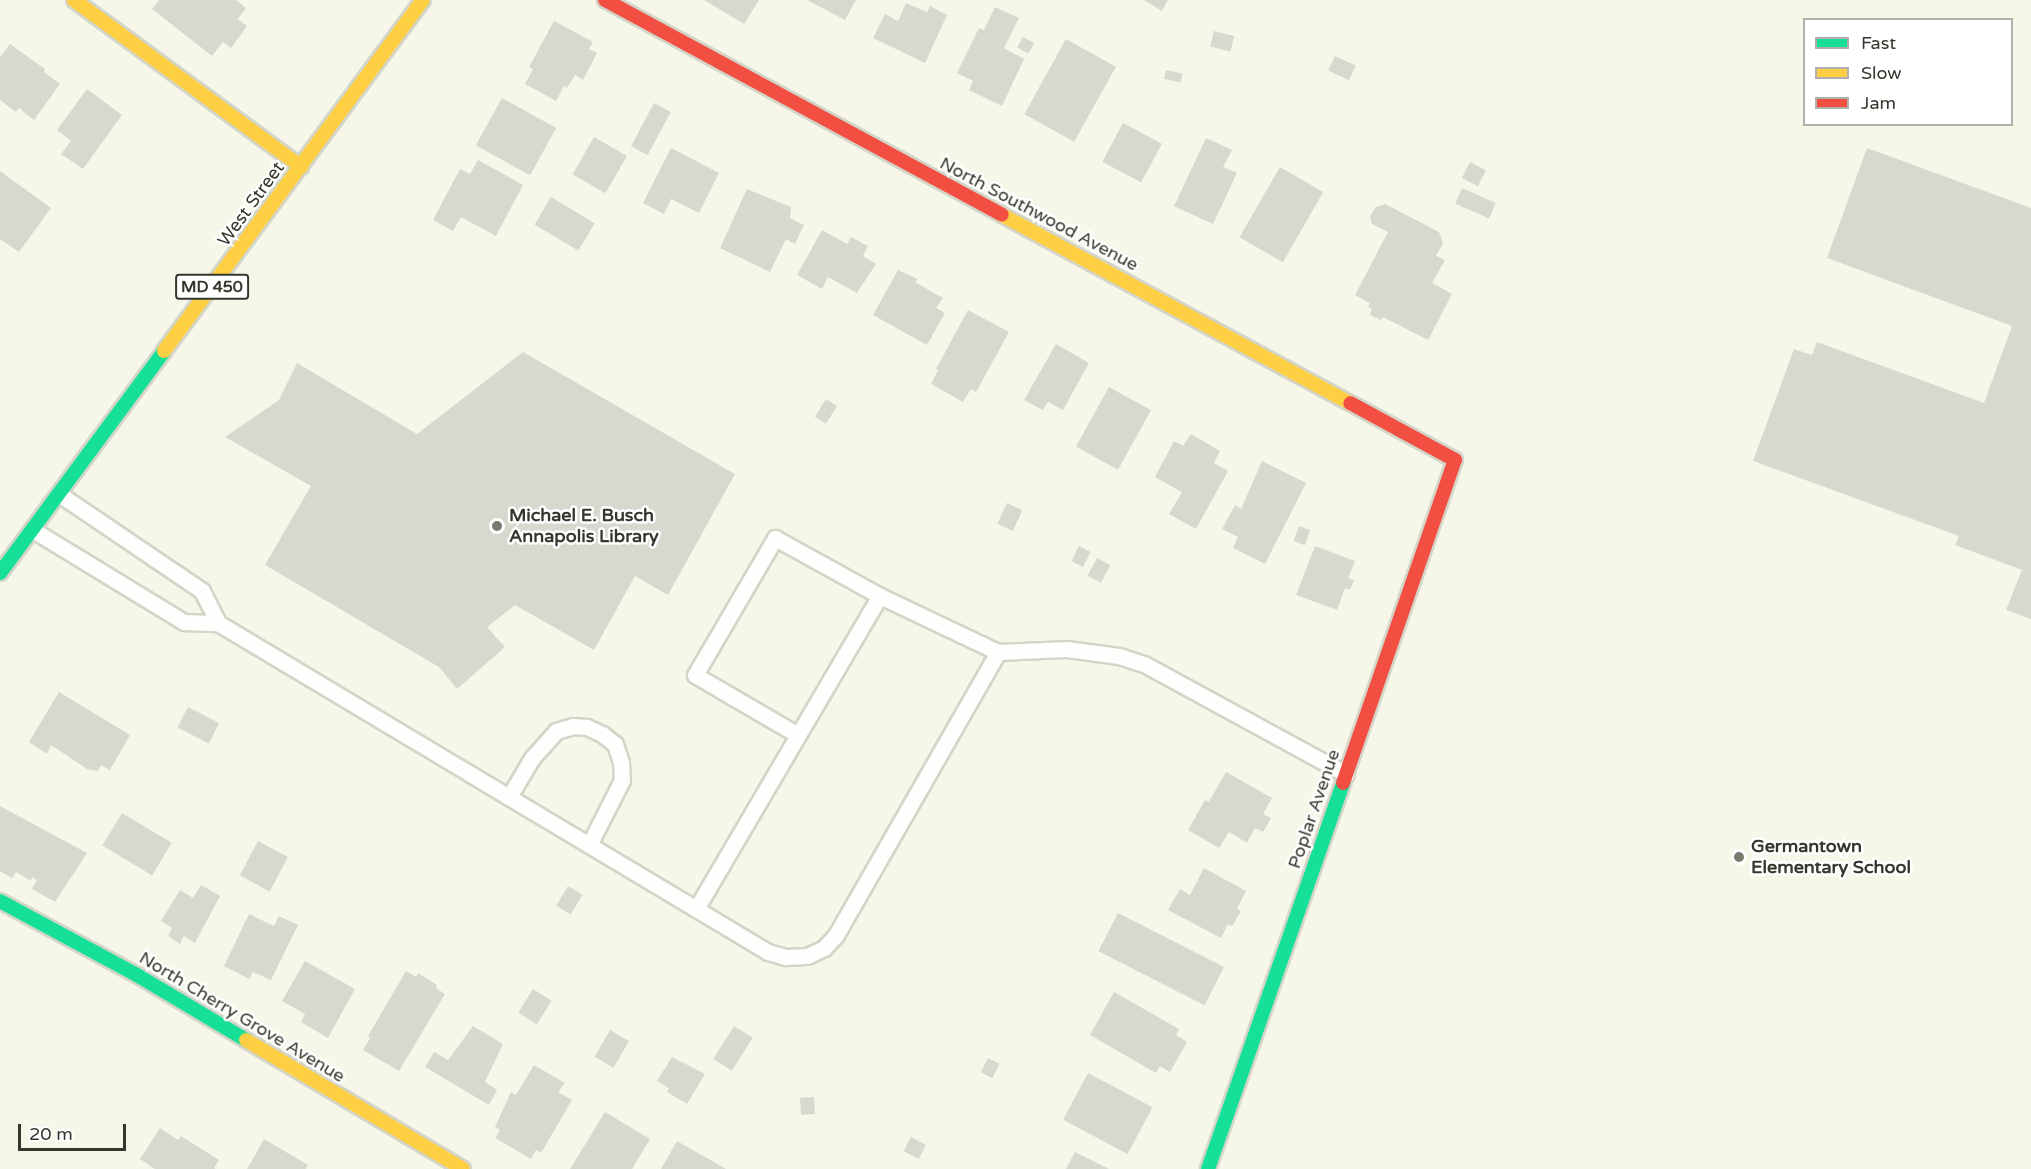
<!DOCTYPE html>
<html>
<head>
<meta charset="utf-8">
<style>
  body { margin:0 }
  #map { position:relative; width:2031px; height:1169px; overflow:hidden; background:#f6f7e8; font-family:"Varela Round",sans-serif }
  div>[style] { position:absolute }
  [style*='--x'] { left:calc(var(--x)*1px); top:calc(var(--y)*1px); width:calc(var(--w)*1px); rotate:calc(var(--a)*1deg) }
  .building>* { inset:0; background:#d8d9ce; transform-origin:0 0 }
  .roads { filter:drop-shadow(2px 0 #d3d5c8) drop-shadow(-2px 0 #d3d5c8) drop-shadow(0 2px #d3d5c8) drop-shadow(0 -2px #d3d5c8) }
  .lane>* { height:15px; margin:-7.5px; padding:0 7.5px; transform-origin:7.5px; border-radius:7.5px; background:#fefefc }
  .fast>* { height:14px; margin:-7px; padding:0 7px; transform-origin:7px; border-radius:7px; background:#16e098 }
  .slow>* { height:14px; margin:-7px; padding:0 7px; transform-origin:7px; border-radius:7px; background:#ffcf43 }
  .jam>* { height:14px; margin:-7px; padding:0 7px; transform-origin:7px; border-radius:7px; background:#f24e42 }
  .dots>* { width:16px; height:16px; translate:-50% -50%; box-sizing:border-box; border:3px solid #fff; border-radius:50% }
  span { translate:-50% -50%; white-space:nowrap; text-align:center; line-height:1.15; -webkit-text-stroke:5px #fff; paint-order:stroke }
  .shield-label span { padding:2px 4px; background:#fff; border:2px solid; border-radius:4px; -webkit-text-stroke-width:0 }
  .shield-label { font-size:16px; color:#36372c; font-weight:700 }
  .street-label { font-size:18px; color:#36372c }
  .poi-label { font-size:18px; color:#36372c; font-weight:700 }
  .left { translate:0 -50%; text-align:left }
  .legend { position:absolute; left:1803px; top:18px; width:210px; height:108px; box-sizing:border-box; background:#fff; border:2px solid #afafab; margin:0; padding:8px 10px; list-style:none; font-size:18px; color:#36372c }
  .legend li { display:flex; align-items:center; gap:12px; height:30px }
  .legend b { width:30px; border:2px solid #afafab }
  .scale { position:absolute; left:18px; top:1124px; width:108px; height:27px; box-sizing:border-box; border:3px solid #36372c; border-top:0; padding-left:8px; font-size:18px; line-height:21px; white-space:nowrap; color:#36372c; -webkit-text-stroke:4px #fff; paint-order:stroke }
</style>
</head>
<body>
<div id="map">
  <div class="building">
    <i style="clip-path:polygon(159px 0,236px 0,246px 8px,238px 19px,247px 26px,231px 48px,223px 42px,212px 56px,152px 9px)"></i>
    <i style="clip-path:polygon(704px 0,759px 0,744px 24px)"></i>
    <i style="clip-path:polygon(807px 0,856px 0,845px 20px)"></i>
    <i style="clip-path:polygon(1144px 0,1168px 0,1162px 11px)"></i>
    <i style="clip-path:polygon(906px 3px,927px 12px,930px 6px,947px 15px,925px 63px,873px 38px,885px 14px,898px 21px)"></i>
    <i style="clip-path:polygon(995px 7px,1019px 18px,1004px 48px,1024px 59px,1002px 106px,969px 90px,973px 81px,957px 73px,979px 28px,984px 30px)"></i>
    <i style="clip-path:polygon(554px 21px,593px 42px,589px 49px,597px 53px,583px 80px,575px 75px,567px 88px,564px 86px,556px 101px,525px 84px,533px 69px,529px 67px)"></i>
    <i style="left:1214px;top:31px;width:21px;height:16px;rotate:14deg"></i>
    <i style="left:1023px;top:37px;width:13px;height:12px;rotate:29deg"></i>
    <i style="left:1066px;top:39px;width:57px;height:86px;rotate:29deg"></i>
    <i style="clip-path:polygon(10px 44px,45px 69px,44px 72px,60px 84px,34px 120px,19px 108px,16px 112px,0 100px,0 57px)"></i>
    <i style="left:1335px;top:56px;width:23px;height:16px;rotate:25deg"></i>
    <i style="left:1166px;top:70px;width:17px;height:9px;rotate:13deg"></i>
    <i style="clip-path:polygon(87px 89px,122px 115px,83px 169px,61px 154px,71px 141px,57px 130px)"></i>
    <i style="left:502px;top:98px;width:62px;height:54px;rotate:29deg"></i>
    <i style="left:654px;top:103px;width:19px;height:49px;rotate:28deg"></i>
    <i style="left:1123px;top:123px;width:44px;height:44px;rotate:28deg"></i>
    <i style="left:594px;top:137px;width:38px;height:43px;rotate:30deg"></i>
    <i style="clip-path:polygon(1206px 138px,1232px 150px,1223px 167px,1237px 173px,1213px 224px,1174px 206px)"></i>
    <i style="clip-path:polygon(671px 148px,719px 173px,699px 213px,671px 199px,664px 214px,643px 203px)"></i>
    <i style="clip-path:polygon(1867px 148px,2031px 208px,2031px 619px,2006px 610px,2022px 570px,1955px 545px,1959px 536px,1753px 461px,1794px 349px,1812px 355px,1817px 342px,1984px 403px,2012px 326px,1827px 258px)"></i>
    <i style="clip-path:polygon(478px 160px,523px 185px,496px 236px,461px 217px,453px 231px,433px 220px,460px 169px,470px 174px)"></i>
    <i style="left:1470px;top:162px;width:18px;height:18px;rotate:27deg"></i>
    <i style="left:1280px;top:167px;width:50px;height:81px;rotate:30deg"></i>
    <i style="clip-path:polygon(0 171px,51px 208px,19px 252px,0 239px)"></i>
    <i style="left:1462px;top:188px;width:37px;height:17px;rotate:24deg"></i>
    <i style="clip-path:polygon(747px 189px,791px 207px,790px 218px,804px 225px,795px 244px,786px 239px,770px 272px,720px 248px)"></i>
    <i style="left:551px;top:197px;width:51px;height:32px;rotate:31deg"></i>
    <i style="clip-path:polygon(1385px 204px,1439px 232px,1443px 243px,1436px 256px,1445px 260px,1432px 283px,1452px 294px,1428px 340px,1383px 317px,1381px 320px,1372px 316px,1370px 314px,1372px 309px,1368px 307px,1370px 303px,1355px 295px,1388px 232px,1372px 224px,1370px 216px,1376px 207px)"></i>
    <i style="clip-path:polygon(822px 230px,847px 244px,851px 237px,868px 246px,863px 256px,876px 264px,857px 293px,828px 277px,822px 289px,797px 275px)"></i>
    <i style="clip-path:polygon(898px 270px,918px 279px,915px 282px,943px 298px,936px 308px,945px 313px,927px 345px,873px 315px)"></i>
    <i style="clip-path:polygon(968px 310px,1009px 332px,976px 392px,971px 389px,963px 402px,931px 384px,938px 370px,936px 369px)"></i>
    <i style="clip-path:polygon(1056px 344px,1089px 363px,1063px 410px,1048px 402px,1043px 410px,1024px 400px)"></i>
    <i style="clip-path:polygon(523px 352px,735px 474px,668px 595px,635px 576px,594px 650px,515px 605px,487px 627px,505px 647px,457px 689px,439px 667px,265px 565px,311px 486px,225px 437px,279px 400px,297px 363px,417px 434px)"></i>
    <i style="left:1109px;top:387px;width:48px;height:68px;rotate:29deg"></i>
    <i style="left:826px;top:399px;width:13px;height:21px;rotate:32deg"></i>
    <i style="clip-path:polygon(1191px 434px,1220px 451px,1214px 463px,1228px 471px,1196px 529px,1169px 514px,1182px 492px,1155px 477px,1174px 441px,1183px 446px)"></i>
    <i style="clip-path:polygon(1262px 461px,1306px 483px,1265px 564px,1233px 548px,1238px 537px,1222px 529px,1235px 505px,1241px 509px)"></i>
    <i style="left:1007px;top:503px;width:17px;height:23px;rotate:25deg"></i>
    <i style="left:1299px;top:526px;width:12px;height:16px;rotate:20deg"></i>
    <i style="left:1079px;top:546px;width:13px;height:17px;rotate:27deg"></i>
    <i style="clip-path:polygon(1315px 546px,1355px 561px,1348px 578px,1354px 580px,1350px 590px,1345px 588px,1337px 610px,1296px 595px)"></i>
    <i style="left:1097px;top:558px;width:15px;height:20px;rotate:28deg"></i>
    <i style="clip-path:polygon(59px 692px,130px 735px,110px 770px,101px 765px,98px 771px,87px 769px,51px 745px,47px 754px,29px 742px)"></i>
    <i style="left:188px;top:707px;width:35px;height:23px;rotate:27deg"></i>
    <i style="clip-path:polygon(1226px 772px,1272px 798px,1263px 814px,1271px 818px,1263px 832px,1255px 828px,1247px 843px,1229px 832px,1219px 848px,1188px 830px,1205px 800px,1209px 802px,1210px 800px)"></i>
    <i style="clip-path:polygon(0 806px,87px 853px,55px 902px,32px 889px,37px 880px,32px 877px,31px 881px,16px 872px,12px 878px,0 871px)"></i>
    <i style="left:122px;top:813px;width:58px;height:38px;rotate:31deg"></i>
    <i style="left:258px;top:841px;width:34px;height:39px;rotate:28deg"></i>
    <i style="clip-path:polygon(1204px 868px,1246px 891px,1237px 909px,1241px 911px,1232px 926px,1228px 924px,1221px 938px,1168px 910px,1180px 889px,1190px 895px)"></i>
    <i style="clip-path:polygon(201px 885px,220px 896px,195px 943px,184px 936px,180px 944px,168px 936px,172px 928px,161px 921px,180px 890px,193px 898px)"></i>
    <i style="left:568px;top:886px;width:17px;height:23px;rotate:31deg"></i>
    <i style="left:1118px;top:913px;width:119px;height:43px;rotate:27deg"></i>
    <i style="clip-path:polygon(249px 914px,274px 926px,279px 916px,298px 925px,271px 980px,253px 972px,249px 979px,224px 966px)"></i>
    <i style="clip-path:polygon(305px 961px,355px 989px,328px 1038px,301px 1022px,305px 1014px,282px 1001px)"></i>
    <i style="clip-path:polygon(406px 971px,416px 977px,418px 973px,437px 985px,436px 988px,445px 994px,399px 1071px,363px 1050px,370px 1038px,368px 1036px)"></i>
    <i style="left:533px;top:989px;width:22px;height:28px;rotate:32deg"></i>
    <i style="clip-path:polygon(1114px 992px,1179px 1029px,1176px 1035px,1187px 1042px,1170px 1072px,1160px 1066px,1156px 1073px,1090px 1035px)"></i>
    <i style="clip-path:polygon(473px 1026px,503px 1044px,485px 1082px,497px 1090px,489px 1105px,425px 1067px,434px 1052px,448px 1060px)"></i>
    <i style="left:734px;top:1026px;width:22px;height:39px;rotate:32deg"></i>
    <i style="left:610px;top:1030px;width:22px;height:31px;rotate:30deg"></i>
    <i style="clip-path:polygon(672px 1057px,705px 1074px,687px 1104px,667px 1092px,669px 1088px,657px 1081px)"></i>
    <i style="left:988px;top:1058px;width:13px;height:16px;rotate:27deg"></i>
    <i style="clip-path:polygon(534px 1065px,565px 1083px,558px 1092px,572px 1100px,541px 1153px,536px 1150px,531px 1159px,495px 1138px,500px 1130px,495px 1127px,511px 1092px,516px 1095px)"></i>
    <i style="left:1088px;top:1073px;width:73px;height:53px;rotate:28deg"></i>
    <i style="left:814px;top:1097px;width:17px;height:14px;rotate:87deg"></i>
    <i style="clip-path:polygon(605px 1112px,650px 1139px,632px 1169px,570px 1169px)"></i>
    <i style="clip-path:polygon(160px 1128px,178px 1140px,181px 1136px,219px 1160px,214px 1168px,216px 1169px,155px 1169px,140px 1159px)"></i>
    <i style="left:911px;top:1137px;width:17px;height:16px;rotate:28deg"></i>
    <i style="clip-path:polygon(264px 1139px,308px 1165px,306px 1169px,247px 1169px)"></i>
    <i style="clip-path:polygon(677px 1141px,726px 1169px,661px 1169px)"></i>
    <i style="clip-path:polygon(1075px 1152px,1109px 1169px,1066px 1169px)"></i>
  </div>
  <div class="roads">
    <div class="lane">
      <i style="--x:59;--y:494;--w:173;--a:34.1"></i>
      <i style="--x:202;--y:591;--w:36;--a:63"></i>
      <i style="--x:33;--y:530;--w:177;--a:31.4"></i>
      <i style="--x:184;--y:622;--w:34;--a:2"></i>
      <i style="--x:218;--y:623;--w:641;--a:30.89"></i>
      <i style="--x:768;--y:952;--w:19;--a:16"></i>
      <i style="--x:786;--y:957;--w:21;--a:-3"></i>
      <i style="--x:807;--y:956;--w:19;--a:-25"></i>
      <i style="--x:824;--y:948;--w:18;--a:-47"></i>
      <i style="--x:836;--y:935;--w:326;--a:-60.2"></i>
      <i style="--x:798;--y:735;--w:119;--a:-149.8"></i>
      <i style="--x:695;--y:675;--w:159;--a:-59.7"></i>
      <i style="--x:775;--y:538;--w:120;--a:28.9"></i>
      <i style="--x:880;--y:596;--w:131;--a:25.4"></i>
      <i style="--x:998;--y:652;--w:69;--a:-2.5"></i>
      <i style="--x:1067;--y:649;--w:52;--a:7.7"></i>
      <i style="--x:1119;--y:656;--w:26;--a:18"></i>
      <i style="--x:1144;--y:664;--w:230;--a:28.6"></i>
      <i style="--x:509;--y:797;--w:45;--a:-59.5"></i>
      <i style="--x:532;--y:758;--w:36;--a:-48"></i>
      <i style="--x:556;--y:731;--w:18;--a:-16"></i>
      <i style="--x:573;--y:726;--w:14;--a:4"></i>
      <i style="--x:587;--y:727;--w:17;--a:25"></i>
      <i style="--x:602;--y:734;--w:16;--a:38"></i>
      <i style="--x:615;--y:744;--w:19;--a:72"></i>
      <i style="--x:621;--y:762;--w:18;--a:87"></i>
      <i style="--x:622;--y:780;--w:73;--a:116.9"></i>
      <i style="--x:696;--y:909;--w:363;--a:-59.6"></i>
    </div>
    <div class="fast">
      <i style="--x:0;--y:573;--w:276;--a:-53.5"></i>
      <i style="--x:0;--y:901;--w:156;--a:28.4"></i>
      <i style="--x:137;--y:975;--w:127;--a:30.8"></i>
      <i style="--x:1208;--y:1169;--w:409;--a:-70.7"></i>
    </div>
    <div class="slow">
      <i style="--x:74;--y:0;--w:282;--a:36.3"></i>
      <i style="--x:1002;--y:215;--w:396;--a:28.4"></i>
      <i style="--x:164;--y:351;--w:436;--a:-53.6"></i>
      <i style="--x:246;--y:1040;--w:252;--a:30.7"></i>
    </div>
    <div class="jam">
      <i style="--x:605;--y:0;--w:451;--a:28.4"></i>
      <i style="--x:1343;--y:783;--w:342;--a:-70.9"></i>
      <i style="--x:1455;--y:460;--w:119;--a:-151.5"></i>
    </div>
  </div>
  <div class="dots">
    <i style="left:497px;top:526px;background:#797a6e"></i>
    <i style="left:1739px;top:857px;background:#797a6e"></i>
  </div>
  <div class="shield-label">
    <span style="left:212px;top:287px">MD 450</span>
  </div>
  <div class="street-label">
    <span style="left:251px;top:204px;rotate:-54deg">West Street</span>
    <span style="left:1039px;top:214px;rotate:28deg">North Southwood Avenue</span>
    <span style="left:1314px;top:809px;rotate:-71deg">Poplar Avenue</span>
    <span style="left:242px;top:1017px;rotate:31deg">North Cherry Grove Avenue</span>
  </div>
  <div class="poi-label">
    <span class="left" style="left:509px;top:526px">Michael E. Busch<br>Annapolis Library</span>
    <span class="left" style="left:1751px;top:857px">Germantown<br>Elementary School</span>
  </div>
  <ul class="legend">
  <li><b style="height:8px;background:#16e098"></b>Fast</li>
  <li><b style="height:8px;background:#ffcf43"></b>Slow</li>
  <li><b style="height:8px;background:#f24e42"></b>Jam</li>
  </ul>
  <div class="scale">20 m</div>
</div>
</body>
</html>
